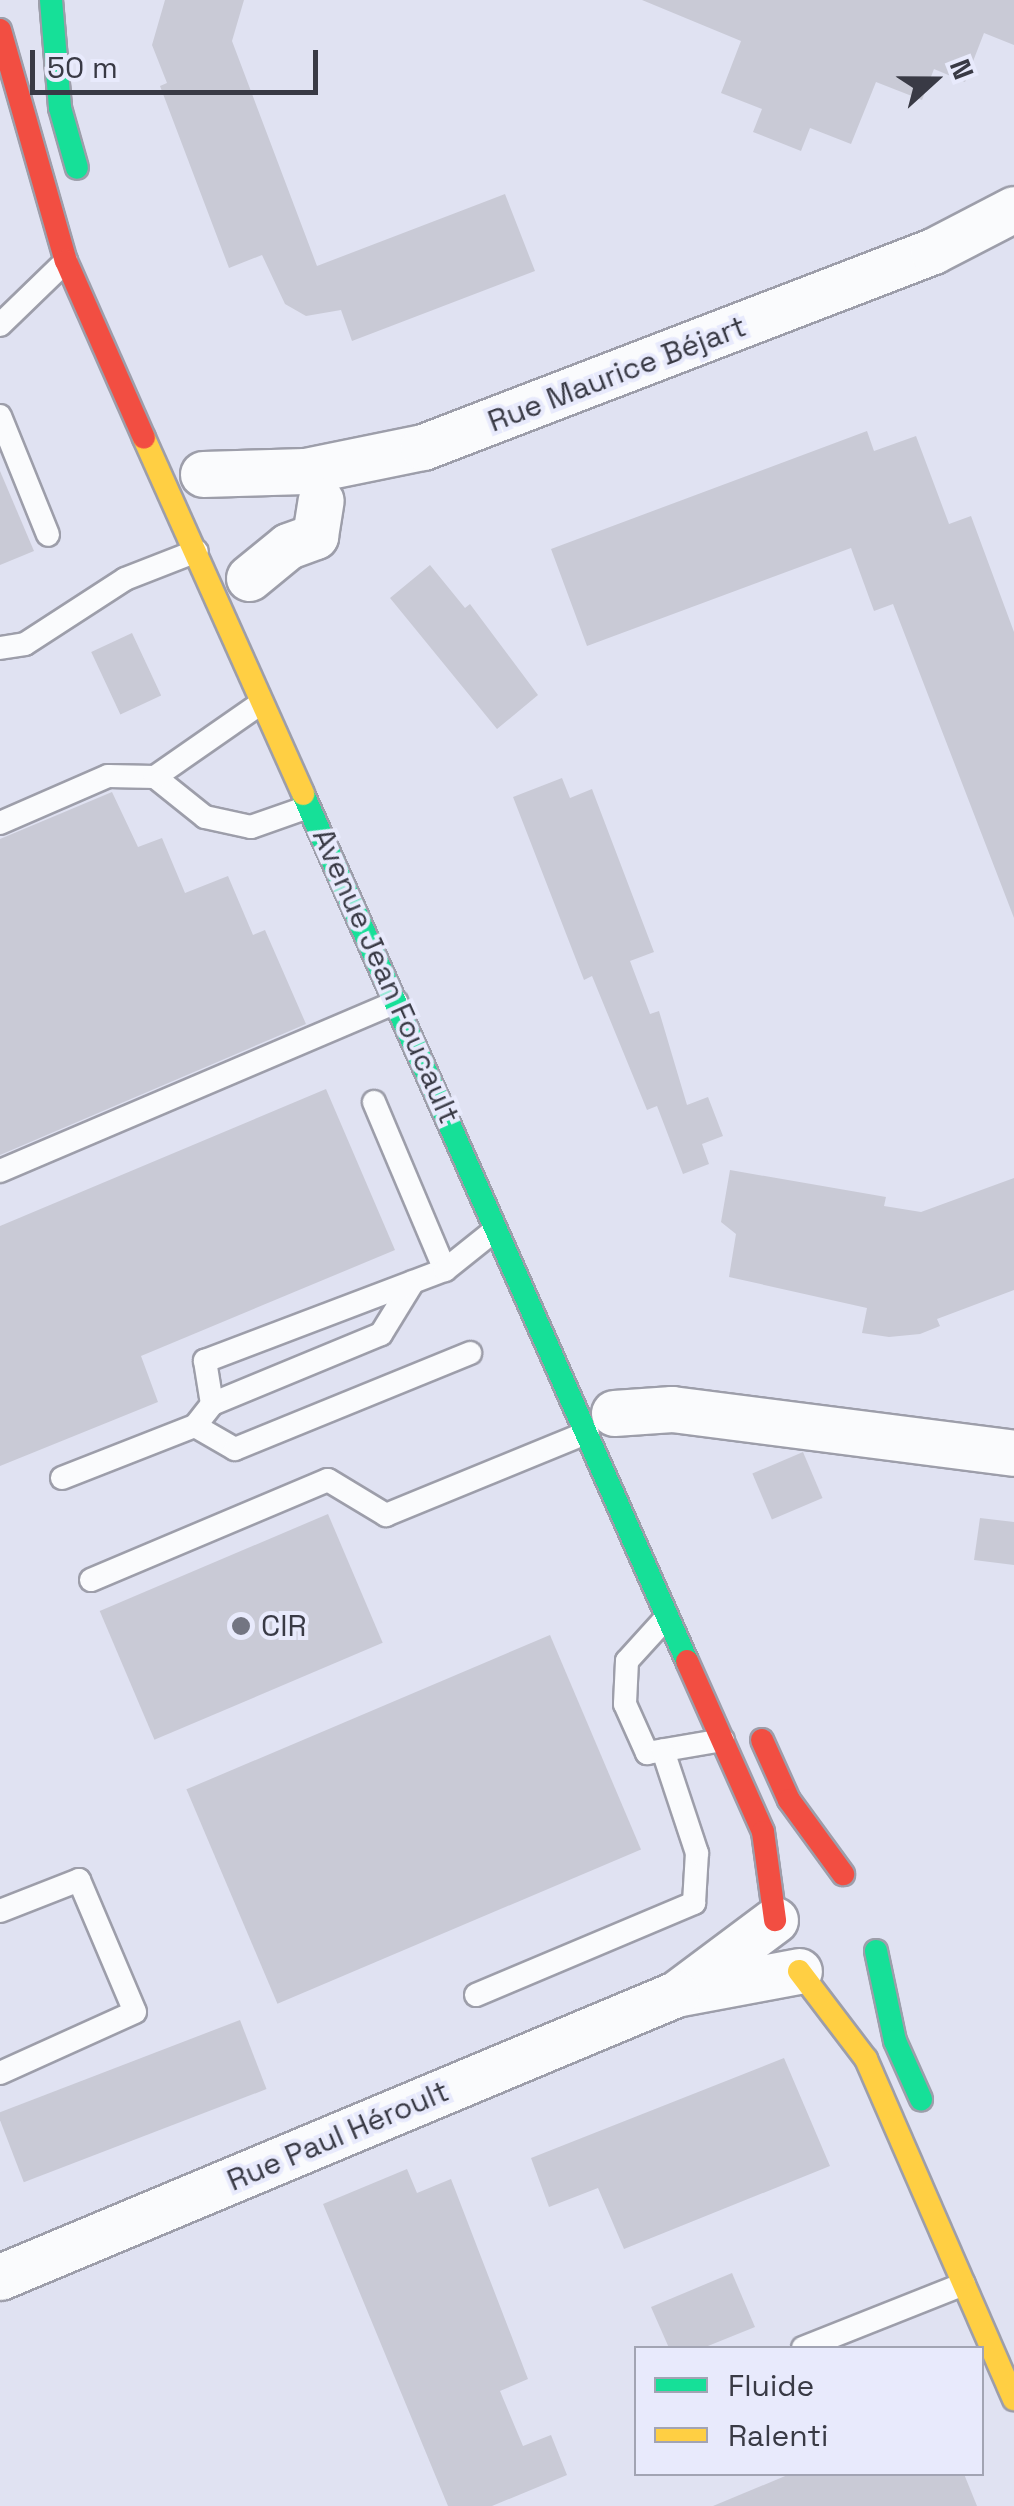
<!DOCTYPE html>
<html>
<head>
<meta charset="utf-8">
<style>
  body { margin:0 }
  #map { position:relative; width:1014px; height:2506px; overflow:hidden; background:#e0e2f2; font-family:"Space Grotesk",sans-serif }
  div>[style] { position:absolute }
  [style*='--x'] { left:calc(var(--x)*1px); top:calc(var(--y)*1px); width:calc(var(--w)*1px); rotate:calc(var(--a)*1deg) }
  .building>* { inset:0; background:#c9cad6; transform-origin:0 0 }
  .roads { filter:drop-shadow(2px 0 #9d9eaa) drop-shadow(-2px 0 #9d9eaa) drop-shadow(0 2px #9d9eaa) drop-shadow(0 -2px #9d9eaa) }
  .lane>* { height:22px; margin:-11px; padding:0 11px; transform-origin:11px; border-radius:11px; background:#fafbfd }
  .street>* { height:45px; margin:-22.5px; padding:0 22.5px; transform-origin:22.5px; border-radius:22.5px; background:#fafbfd }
  .fast>* { height:22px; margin:-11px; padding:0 11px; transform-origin:11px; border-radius:11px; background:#16e098 }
  .slow>* { height:22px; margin:-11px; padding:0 11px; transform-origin:11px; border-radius:11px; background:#ffcf43 }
  .jam>* { height:22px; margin:-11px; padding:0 11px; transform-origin:11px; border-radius:11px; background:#f24e42 }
  .dots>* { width:28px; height:28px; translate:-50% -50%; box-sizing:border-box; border:5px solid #e8eafc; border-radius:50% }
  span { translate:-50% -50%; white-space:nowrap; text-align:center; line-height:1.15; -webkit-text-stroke:8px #e8eafc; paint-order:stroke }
  .street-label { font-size:30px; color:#393a45 }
  .poi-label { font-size:30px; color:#393a45 }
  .left { translate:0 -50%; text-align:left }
  .legend { position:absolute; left:634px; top:2346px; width:350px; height:130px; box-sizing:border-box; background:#e8eafc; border:2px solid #a2a4b3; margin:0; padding:12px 18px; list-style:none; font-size:30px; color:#393a45 }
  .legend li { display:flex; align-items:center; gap:20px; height:50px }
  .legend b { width:50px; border:2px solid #a2a4b3 }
  .north { position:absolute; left:884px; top:30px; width:100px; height:100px; -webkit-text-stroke:8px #e8eafc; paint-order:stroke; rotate:69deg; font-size:28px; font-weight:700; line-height:40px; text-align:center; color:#393a45 }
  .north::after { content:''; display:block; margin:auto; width:35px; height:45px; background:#393a45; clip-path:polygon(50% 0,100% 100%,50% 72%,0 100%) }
  .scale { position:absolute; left:30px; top:50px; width:288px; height:45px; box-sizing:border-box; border:5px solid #393a45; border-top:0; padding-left:12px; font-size:30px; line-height:35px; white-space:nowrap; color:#393a45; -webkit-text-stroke:8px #e8eafc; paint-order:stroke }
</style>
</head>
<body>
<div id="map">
  <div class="building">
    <i style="clip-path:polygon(165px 0,244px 0,232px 41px,317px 266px,505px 194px,535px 271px,352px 341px,341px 310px,306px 316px,285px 304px,262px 255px,229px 268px,160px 86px,167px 83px,152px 45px)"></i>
    <i style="clip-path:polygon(642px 0,1014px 0,1014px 45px,984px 33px,965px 82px,934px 69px,922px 100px,876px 82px,851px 144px,810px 128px,801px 151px,753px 132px,762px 109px,721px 93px,741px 41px)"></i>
    <i style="clip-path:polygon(867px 431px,874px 451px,916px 436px,949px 524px,971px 516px,1014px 632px,1014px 918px,893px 604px,874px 611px,851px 548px,587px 646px,551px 549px)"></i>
    <i style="clip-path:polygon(0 471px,34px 551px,0 565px)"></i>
    <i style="clip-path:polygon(430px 565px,465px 608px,470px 604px,538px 695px,497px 729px,390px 598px)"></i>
    <i style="left:132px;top:633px;width:69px;height:45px;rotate:65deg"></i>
    <i style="clip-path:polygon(562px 778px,570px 798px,592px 789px,654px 952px,630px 961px,650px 1014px,659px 1011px,687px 1105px,708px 1097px,723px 1136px,702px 1144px,709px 1164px,683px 1174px,657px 1106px,647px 1110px,592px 976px,584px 980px,513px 797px)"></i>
    <i style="clip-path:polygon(112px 792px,138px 847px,162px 838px,185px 893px,228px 876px,253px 935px,265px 930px,306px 1024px,0 1155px,0 839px)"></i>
    <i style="clip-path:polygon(326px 1089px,395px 1250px,141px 1356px,158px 1402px,0 1466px,0 1226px)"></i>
    <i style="clip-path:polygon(730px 1170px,886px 1197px,884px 1206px,921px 1212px,1014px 1178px,1014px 1290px,937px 1319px,940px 1326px,920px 1334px,889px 1337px,862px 1333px,867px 1308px,729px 1277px,736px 1234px,721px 1222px)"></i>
    <i style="left:803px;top:1452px;width:50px;height:55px;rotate:67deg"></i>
    <i style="left:328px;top:1514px;width:140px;height:248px;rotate:67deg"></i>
    <i style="clip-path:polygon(980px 1518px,1014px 1522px,1014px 1565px,974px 1560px)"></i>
    <i style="left:550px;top:1635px;width:233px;height:395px;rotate:67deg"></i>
    <i style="left:240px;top:2020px;width:74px;height:260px;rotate:69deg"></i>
    <i style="clip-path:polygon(784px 2058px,830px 2166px,624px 2249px,598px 2188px,549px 2207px,531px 2158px)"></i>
    <i style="clip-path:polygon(407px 2169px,417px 2193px,451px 2179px,528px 2379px,500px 2391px,523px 2446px,551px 2435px,567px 2475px,492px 2506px,448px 2506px,323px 2204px)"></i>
    <i style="clip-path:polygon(732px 2273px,755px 2327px,703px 2348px,669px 2348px,651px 2307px)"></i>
    <i style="clip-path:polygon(790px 2474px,964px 2474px,977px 2506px,713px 2506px)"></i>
  </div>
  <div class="roads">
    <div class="lane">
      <i style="--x:0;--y:325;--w:92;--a:-44.1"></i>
      <i style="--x:0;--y:416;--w:128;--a:68"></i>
      <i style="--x:0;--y:648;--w:25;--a:-9"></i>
      <i style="--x:25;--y:644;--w:119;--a:-33"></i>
      <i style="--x:125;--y:579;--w:77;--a:-21.3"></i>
      <i style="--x:155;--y:777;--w:64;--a:38.7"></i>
      <i style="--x:205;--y:817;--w:47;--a:12.3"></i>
      <i style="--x:251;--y:827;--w:60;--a:-19.3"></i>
      <i style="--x:0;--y:823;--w:118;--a:-23.5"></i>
      <i style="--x:108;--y:776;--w:47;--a:1.2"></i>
      <i style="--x:155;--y:777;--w:129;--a:-34.9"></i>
      <i style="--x:374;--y:1102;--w:182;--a:67.1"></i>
      <i style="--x:0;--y:1171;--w:431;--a:-23.1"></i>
      <i style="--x:212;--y:1404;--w:183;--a:-22.5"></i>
      <i style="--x:381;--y:1334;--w:61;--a:-58.4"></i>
      <i style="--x:195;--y:1426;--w:46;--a:29.9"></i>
      <i style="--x:235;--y:1449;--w:254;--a:-22.2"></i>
      <i style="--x:62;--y:1478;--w:143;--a:-21.4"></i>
      <i style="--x:195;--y:1426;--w:28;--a:-52"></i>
      <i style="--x:212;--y:1404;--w:44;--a:-99.2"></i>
      <i style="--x:205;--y:1361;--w:257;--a:-20.8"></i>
      <i style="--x:445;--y:1270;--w:64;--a:-38.7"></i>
      <i style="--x:91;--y:1580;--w:257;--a:-22.9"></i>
      <i style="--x:328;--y:1480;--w:68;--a:31.1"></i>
      <i style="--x:386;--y:1515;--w:218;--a:-22.3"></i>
      <i style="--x:666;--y:1618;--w:58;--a:132.2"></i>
      <i style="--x:627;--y:1661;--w:43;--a:92.7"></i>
      <i style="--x:625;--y:1704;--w:54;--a:65.8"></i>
      <i style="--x:647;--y:1753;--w:77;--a:-9.7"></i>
      <i style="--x:0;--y:1911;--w:85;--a:-21.4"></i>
      <i style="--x:79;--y:1880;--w:143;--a:67"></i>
      <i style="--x:135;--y:2012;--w:148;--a:155.7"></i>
      <i style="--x:476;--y:1995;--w:237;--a:-22.9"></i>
      <i style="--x:694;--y:1903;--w:50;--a:-86.6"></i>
      <i style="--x:697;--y:1853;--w:108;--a:-108.4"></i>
      <i style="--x:803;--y:2348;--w:173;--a:-21.7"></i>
    </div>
    <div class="street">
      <i style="--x:203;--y:474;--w:102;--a:-1.7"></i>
      <i style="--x:305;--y:471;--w:120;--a:-11.5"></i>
      <i style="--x:423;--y:447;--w:546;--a:-21.02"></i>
      <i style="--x:933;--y:251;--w:91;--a:-27.4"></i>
      <i style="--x:249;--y:578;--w:50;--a:-39.4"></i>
      <i style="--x:288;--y:546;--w:29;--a:-20"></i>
      <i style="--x:315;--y:536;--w:36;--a:-81"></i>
      <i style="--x:614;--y:1413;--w:58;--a:-3.9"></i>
      <i style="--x:672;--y:1409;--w:345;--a:7.3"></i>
      <i style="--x:775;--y:1920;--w:124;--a:143.2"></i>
      <i style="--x:676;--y:1994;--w:125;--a:-10.6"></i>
      <i style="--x:0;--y:2277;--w:733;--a:-22.72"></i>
    </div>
    <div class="fast">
      <i style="--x:51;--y:0;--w:108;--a:85.2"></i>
      <i style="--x:60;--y:108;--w:62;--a:74.2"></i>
      <i style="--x:303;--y:794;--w:948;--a:66.11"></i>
      <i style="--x:876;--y:1951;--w:92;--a:78.1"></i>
      <i style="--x:895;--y:2041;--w:64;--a:65.9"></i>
    </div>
    <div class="slow">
      <i style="--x:144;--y:438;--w:390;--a:65.9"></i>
      <i style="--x:799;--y:1971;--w:111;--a:52.7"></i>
      <i style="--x:866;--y:2059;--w:371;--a:66.5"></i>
    </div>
    <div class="jam">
      <i style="--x:0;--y:30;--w:240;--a:74.1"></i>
      <i style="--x:66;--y:261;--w:193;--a:66.2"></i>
      <i style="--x:687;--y:1661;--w:187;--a:66"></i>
      <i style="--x:763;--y:1832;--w:89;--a:82.2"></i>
      <i style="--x:762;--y:1740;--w:66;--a:65.8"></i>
      <i style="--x:789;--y:1800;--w:92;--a:53.9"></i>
    </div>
  </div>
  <div class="dots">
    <i style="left:241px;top:1626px;background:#737582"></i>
  </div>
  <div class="street-label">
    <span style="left:617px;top:374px;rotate:-21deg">Rue Maurice Béjart</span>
    <span style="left:386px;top:976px;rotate:66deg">Avenue Jean Foucault</span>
    <span style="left:338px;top:2136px;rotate:-23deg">Rue Paul Héroult</span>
  </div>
  <div class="poi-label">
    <span class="left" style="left:261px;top:1626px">CIR</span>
  </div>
  <ul class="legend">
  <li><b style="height:12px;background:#16e098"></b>Fluide</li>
  <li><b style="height:12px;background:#ffcf43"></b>Ralenti</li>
  </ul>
  <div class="north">N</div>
  <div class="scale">50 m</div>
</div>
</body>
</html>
